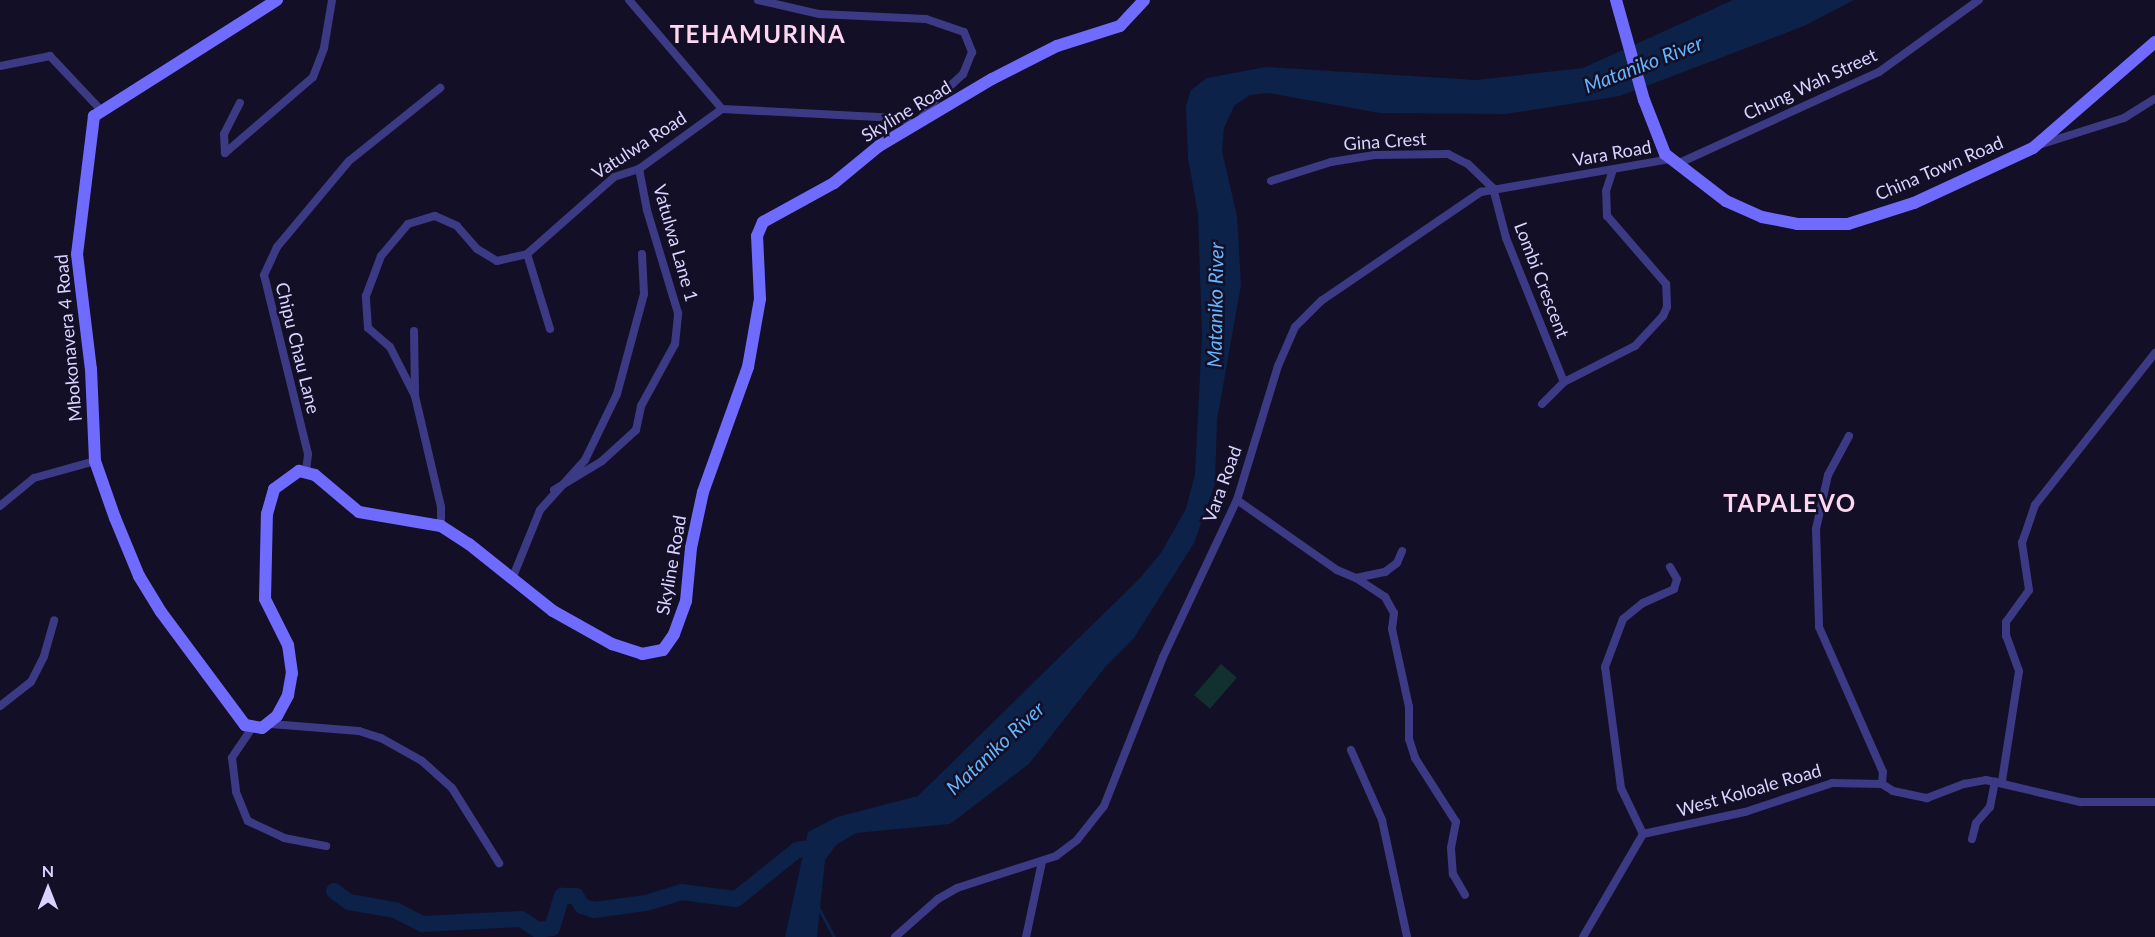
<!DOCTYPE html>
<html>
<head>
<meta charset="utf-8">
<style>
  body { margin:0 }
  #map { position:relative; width:2155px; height:937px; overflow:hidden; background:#130f26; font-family:Lato,sans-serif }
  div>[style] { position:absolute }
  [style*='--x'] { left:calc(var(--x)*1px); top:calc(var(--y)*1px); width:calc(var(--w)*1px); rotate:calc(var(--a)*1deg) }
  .green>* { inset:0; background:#12302f; transform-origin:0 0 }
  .water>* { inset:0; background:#0c2248 }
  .stream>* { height:3px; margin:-1.5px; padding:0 1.5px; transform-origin:1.5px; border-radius:1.5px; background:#0c2248 }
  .river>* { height:16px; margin:-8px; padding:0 8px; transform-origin:8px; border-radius:8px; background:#0c2248 }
  .street>* { height:8px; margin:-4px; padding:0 4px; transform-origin:4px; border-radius:4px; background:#3d3a85 }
  .secondary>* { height:12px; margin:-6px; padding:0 6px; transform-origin:6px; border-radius:6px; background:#6f6bff }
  span { translate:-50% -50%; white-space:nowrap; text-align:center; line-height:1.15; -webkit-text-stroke:5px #130f26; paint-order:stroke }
  .street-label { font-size:18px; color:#d9d4ff }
  .water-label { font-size:20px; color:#62b6ff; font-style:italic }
  .district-label { font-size:24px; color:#ffd6f0; font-weight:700; letter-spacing:1.5px }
  .north { position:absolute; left:18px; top:859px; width:60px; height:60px; -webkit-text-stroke:4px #130f26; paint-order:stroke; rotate:0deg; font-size:16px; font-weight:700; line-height:24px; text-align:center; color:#d9d4ff }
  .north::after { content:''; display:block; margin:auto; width:21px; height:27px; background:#d9d4ff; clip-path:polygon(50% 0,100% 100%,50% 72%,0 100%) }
</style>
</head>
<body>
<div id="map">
  <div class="green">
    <i style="left:1221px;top:664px;width:21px;height:41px;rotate:41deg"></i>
  </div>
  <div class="water">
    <i style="clip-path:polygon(1733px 0,1854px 0,1804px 26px,1620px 96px,1506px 114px,1380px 113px,1269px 93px,1250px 95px,1234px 106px,1224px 128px,1222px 151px,1237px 216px,1241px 285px,1217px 420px,1215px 484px,1194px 543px,1134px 638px,1106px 666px,1029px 764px,950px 824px,856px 833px,836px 845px,825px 860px,817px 937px,785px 937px,808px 832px,837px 817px,918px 796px,1140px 578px,1161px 553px,1186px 509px,1195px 474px,1202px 335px,1198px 214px,1188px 158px,1186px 106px,1191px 90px,1207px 78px,1266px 67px,1476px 80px,1583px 68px)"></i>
  </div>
  <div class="stream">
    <i style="--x:818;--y:907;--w:34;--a:62"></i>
  </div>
  <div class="river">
    <i style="--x:334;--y:891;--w:19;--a:36"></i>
    <i style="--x:349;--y:902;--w:47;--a:9.9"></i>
    <i style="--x:395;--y:910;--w:30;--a:27"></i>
    <i style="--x:422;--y:924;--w:99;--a:-2.9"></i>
    <i style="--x:521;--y:919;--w:20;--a:33"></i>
    <i style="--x:538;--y:930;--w:14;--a:-8"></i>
    <i style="--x:552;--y:928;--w:34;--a:-73"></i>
    <i style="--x:562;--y:896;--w:14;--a:0"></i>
    <i style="--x:576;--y:896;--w:12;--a:59"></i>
    <i style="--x:582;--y:906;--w:13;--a:18"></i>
    <i style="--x:594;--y:910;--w:52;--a:-7.7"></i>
    <i style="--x:646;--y:903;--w:37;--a:-17"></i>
    <i style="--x:681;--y:892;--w:55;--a:7.3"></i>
    <i style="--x:736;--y:899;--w:78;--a:-38.8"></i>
    <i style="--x:797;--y:850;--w:18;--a:-9"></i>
  </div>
  <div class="street">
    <i style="--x:629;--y:0;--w:143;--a:49.5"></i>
    <i style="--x:722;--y:109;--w:176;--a:2.9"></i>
    <i style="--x:898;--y:118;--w:18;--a:22"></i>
    <i style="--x:758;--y:0;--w:63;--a:12.9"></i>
    <i style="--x:819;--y:14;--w:107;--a:2.7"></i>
    <i style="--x:926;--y:19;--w:40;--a:18.9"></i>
    <i style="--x:964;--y:32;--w:22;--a:68"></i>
    <i style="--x:972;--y:52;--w:24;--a:112"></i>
    <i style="--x:963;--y:74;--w:41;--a:137"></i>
    <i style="--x:933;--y:102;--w:22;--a:126"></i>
    <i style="--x:0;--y:66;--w:51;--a:-11.3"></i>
    <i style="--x:50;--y:56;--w:73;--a:46.7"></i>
    <i style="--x:2042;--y:144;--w:86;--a:-17.6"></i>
    <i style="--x:2124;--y:118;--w:36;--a:-32"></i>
    <i style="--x:225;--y:153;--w:116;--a:-40.8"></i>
    <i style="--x:313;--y:77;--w:31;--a:-69"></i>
    <i style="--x:324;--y:48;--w:49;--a:-80.5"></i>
    <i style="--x:225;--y:153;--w:19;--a:-93"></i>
    <i style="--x:224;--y:134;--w:35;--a:-63"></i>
    <i style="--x:1677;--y:164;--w:222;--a:-24.5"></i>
    <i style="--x:1879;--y:72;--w:123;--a:-35.8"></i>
    <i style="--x:1271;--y:181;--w:63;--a:-17.6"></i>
    <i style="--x:1331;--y:162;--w:44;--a:-9.2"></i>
    <i style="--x:1374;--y:155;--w:74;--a:-0.8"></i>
    <i style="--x:1448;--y:154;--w:22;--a:27"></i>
    <i style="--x:1468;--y:164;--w:35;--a:44"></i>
    <i style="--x:1493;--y:188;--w:52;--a:75.4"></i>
    <i style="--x:1506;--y:238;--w:155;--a:68.1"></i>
    <i style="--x:550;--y:329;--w:78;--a:-107"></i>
    <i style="--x:527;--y:254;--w:116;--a:-41.5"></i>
    <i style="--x:614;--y:177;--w:26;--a:-18"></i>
    <i style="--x:639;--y:169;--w:102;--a:-35.9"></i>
    <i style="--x:414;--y:331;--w:65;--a:89.1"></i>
    <i style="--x:415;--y:396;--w:114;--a:76.8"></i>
    <i style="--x:441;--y:507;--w:19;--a:90"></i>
    <i style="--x:415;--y:396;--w:55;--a:-117"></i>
    <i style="--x:390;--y:347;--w:29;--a:-139"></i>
    <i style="--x:368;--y:328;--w:32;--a:-94"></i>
    <i style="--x:366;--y:296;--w:43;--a:-69.4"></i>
    <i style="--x:381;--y:256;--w:42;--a:-49.8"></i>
    <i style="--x:408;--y:224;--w:28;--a:-17"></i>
    <i style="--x:435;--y:216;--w:24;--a:24"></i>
    <i style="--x:457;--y:226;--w:30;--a:49"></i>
    <i style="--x:477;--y:249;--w:23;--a:31"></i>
    <i style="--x:497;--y:261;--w:31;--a:-13"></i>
    <i style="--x:1542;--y:404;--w:31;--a:-45"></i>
    <i style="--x:1564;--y:382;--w:80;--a:-26.9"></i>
    <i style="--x:1635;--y:346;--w:41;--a:-47"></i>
    <i style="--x:1663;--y:316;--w:10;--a:-66"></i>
    <i style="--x:1667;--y:307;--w:23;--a:-92"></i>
    <i style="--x:1666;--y:284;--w:90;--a:-130.9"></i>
    <i style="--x:1607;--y:216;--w:25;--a:-92"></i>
    <i style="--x:1606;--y:191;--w:20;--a:-72"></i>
    <i style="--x:1849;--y:436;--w:44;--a:118.3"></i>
    <i style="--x:1828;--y:475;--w:55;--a:102.5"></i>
    <i style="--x:1816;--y:529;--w:98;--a:88.2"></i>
    <i style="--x:1819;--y:627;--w:158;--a:66.2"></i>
    <i style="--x:1883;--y:772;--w:12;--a:95"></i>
    <i style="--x:306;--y:471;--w:17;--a:-83"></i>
    <i style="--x:308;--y:454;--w:184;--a:-103.8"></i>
    <i style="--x:264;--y:275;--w:31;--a:-65"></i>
    <i style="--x:277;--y:247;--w:112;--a:-50.1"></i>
    <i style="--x:349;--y:161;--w:117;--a:-38.7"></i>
    <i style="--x:554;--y:490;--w:56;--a:-31.1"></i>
    <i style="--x:602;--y:461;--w:46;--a:-42.4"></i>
    <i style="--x:636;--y:430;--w:25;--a:-78"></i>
    <i style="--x:641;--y:406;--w:71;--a:-61.3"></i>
    <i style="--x:675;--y:344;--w:31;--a:-84"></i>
    <i style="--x:678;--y:313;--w:108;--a:-106.8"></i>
    <i style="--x:647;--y:210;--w:42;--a:-101"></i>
    <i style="--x:1237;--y:500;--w:122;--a:35"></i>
    <i style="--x:1337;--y:570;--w:21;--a:23"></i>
    <i style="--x:1356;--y:578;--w:30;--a:-12"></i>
    <i style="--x:1385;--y:572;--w:15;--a:-37"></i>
    <i style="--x:1397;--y:563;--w:13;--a:-67"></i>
    <i style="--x:0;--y:506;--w:44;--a:-39.5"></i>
    <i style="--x:34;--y:478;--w:63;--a:-15.6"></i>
    <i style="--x:1356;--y:578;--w:35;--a:33"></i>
    <i style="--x:1385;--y:597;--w:18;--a:61"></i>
    <i style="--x:1394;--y:613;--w:16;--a:97"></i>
    <i style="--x:1392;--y:629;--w:80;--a:77.7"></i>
    <i style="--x:1409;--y:707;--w:32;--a:90"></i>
    <i style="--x:1409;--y:739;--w:20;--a:72"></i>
    <i style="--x:1415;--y:758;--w:76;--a:57.4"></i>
    <i style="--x:1456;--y:822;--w:26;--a:101"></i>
    <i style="--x:1451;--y:848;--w:26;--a:86"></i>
    <i style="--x:1453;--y:874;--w:24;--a:60"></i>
    <i style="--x:512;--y:579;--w:74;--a:-67.9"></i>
    <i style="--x:540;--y:510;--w:67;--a:-48"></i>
    <i style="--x:585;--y:460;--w:73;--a:-64.1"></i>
    <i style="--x:617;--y:394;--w:104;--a:-74.9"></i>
    <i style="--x:644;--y:294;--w:40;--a:-92.9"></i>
    <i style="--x:0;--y:706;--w:39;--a:-38"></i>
    <i style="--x:31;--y:682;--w:29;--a:-63"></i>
    <i style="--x:44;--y:656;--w:37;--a:-74"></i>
    <i style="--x:271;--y:724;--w:88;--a:4.5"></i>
    <i style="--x:359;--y:731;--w:23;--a:18"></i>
    <i style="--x:381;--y:738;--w:47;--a:29.3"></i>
    <i style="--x:422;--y:761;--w:40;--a:42"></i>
    <i style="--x:452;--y:788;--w:89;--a:57.9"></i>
    <i style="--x:252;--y:728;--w:36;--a:124"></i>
    <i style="--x:232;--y:758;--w:34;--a:83"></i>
    <i style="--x:236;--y:792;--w:31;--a:68"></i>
    <i style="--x:248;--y:821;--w:40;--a:25"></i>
    <i style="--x:284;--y:838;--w:43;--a:10.8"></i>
    <i style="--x:1351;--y:750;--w:77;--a:66.1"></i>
    <i style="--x:1382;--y:820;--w:120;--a:77.9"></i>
    <i style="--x:2002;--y:781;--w:111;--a:-81.2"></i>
    <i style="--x:2019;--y:671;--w:37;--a:-110"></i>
    <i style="--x:2006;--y:636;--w:14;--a:-90"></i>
    <i style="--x:2006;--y:622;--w:39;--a:-54"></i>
    <i style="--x:2029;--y:590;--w:48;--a:-98.5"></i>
    <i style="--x:2022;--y:543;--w:40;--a:-71.1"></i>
    <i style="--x:2035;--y:505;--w:194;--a:-51.7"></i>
    <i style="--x:1643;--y:834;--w:51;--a:-115.6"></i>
    <i style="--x:1621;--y:788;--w:122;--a:-97.5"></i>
    <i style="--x:1605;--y:667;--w:51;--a:-69.4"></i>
    <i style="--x:1623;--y:619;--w:26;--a:-39"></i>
    <i style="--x:1643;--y:603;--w:34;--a:-24"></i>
    <i style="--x:1674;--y:589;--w:10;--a:-73"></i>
    <i style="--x:1677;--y:579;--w:14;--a:-120"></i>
    <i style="--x:1972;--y:839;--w:16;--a:-76"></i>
    <i style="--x:1976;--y:823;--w:21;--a:-49"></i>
    <i style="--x:1990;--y:807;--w:26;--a:-79"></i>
    <i style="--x:895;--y:937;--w:57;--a:-41.5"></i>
    <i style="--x:938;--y:899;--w:22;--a:-30"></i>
    <i style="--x:957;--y:888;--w:104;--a:-17.9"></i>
    <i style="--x:1056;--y:856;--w:26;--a:-37"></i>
    <i style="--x:1077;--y:840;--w:43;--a:-51.5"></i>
    <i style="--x:1104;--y:806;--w:160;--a:-68.4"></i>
    <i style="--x:1163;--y:657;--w:174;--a:-64.8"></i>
    <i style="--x:1237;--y:500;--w:140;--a:-73"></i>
    <i style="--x:1278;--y:366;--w:43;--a:-66.4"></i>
    <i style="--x:1295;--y:327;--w:37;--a:-45"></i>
    <i style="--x:1321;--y:301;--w:194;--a:-34.3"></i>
    <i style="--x:1481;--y:192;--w:193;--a:-9.9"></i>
    <i style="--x:1026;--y:937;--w:77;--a:-78"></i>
    <i style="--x:1583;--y:937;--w:119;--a:-59.8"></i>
    <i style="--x:1643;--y:834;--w:104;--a:-12.2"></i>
    <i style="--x:1745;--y:812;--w:92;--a:-18.4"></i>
    <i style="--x:1832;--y:783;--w:50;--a:1.1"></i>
    <i style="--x:1882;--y:784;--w:13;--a:32"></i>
    <i style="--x:1893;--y:791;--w:35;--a:12"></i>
    <i style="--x:1927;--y:798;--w:40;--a:-21"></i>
    <i style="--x:1964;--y:784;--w:22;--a:-10"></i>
    <i style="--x:1986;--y:780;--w:97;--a:13.2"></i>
    <i style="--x:2080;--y:802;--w:75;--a:0"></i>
  </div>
  <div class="secondary">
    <i style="--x:277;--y:0;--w:217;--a:147.6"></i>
    <i style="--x:94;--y:116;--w:139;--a:97"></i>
    <i style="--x:77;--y:254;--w:116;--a:83.1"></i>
    <i style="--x:91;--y:369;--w:92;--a:87.5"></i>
    <i style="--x:95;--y:461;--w:60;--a:70.7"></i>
    <i style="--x:115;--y:518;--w:63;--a:67.5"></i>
    <i style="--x:139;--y:576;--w:42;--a:58.6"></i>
    <i style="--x:161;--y:612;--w:141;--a:53.4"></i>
    <i style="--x:245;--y:725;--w:17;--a:10"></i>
    <i style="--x:262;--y:728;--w:19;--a:-39"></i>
    <i style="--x:277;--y:716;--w:24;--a:-62"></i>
    <i style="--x:288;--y:695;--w:22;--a:-80"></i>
    <i style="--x:292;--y:673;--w:28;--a:-98"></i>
    <i style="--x:288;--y:645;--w:51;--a:-116.6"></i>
    <i style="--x:265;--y:599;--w:85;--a:-88.7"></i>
    <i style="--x:267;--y:514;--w:26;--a:-74"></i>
    <i style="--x:274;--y:489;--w:31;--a:-36"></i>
    <i style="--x:299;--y:471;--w:16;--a:14"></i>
    <i style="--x:315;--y:475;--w:57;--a:40.1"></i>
    <i style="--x:359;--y:512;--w:83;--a:9.7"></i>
    <i style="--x:441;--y:526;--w:33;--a:33"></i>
    <i style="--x:469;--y:544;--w:107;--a:38.6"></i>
    <i style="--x:553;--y:611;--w:68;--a:29.2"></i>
    <i style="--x:612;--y:644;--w:32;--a:18"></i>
    <i style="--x:642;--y:654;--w:21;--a:-11"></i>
    <i style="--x:663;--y:650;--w:19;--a:-55"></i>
    <i style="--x:674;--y:634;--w:35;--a:-70"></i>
    <i style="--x:686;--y:601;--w:53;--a:-84.6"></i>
    <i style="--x:691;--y:548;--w:57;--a:-77.9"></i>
    <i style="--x:703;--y:492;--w:133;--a:-70.2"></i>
    <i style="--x:748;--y:367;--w:69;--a:-80"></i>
    <i style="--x:760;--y:299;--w:63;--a:-92.7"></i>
    <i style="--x:757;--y:236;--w:15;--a:-67"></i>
    <i style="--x:763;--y:222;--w:81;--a:-28.8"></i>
    <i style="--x:834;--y:183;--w:58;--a:-39.4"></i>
    <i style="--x:879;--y:146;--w:131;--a:-30.7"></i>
    <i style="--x:992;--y:79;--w:73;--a:-26.9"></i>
    <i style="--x:1057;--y:46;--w:66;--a:-17.6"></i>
    <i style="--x:1120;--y:26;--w:35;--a:-47"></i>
    <i style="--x:1616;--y:0;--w:104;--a:74.4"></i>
    <i style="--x:1644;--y:100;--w:58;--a:68.7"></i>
    <i style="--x:1665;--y:154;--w:77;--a:37.6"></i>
    <i style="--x:1726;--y:201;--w:39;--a:24"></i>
    <i style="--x:1762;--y:217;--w:36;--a:11"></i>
    <i style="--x:1797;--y:224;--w:51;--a:0"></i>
    <i style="--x:1848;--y:224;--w:69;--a:-17.7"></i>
    <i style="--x:1914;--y:203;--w:131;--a:-24.8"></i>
    <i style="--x:2033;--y:148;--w:162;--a:-41"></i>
  </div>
  <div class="street-label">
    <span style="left:1810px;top:84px;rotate:-25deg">Chung Wah Street</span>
    <span style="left:906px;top:111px;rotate:-31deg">Skyline Road</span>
    <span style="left:1385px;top:141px;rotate:-4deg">Gina Crest</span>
    <span style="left:639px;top:145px;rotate:-33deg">Vatulwa Road</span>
    <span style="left:1612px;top:153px;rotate:-10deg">Vara Road</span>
    <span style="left:1939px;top:168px;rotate:-23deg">China Town Road</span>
    <span style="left:676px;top:243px;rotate:74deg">Vatulwa Lane 1</span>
    <span style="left:1542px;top:280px;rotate:69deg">Lombi Crescent</span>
    <span style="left:68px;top:338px;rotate:-95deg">Mbokonavera 4 Road</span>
    <span style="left:298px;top:348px;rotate:76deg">Chipu Chau Lane</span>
    <span style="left:1222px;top:484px;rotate:-70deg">Vara Road</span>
    <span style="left:671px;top:565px;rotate:-80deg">Skyline Road</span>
    <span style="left:1749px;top:790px;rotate:-16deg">West Koloale Road</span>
  </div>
  <div class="water-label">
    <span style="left:1643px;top:64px;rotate:-21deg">Mataniko River</span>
    <span style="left:1215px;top:305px;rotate:-89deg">Mataniko River</span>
    <span style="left:995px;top:748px;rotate:-43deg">Mataniko River</span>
  </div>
  <div class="district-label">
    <span style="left:758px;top:34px">TEHAMURINA</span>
    <span style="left:1790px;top:503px">TAPALEVO</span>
  </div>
  <div class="north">N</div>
</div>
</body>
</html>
